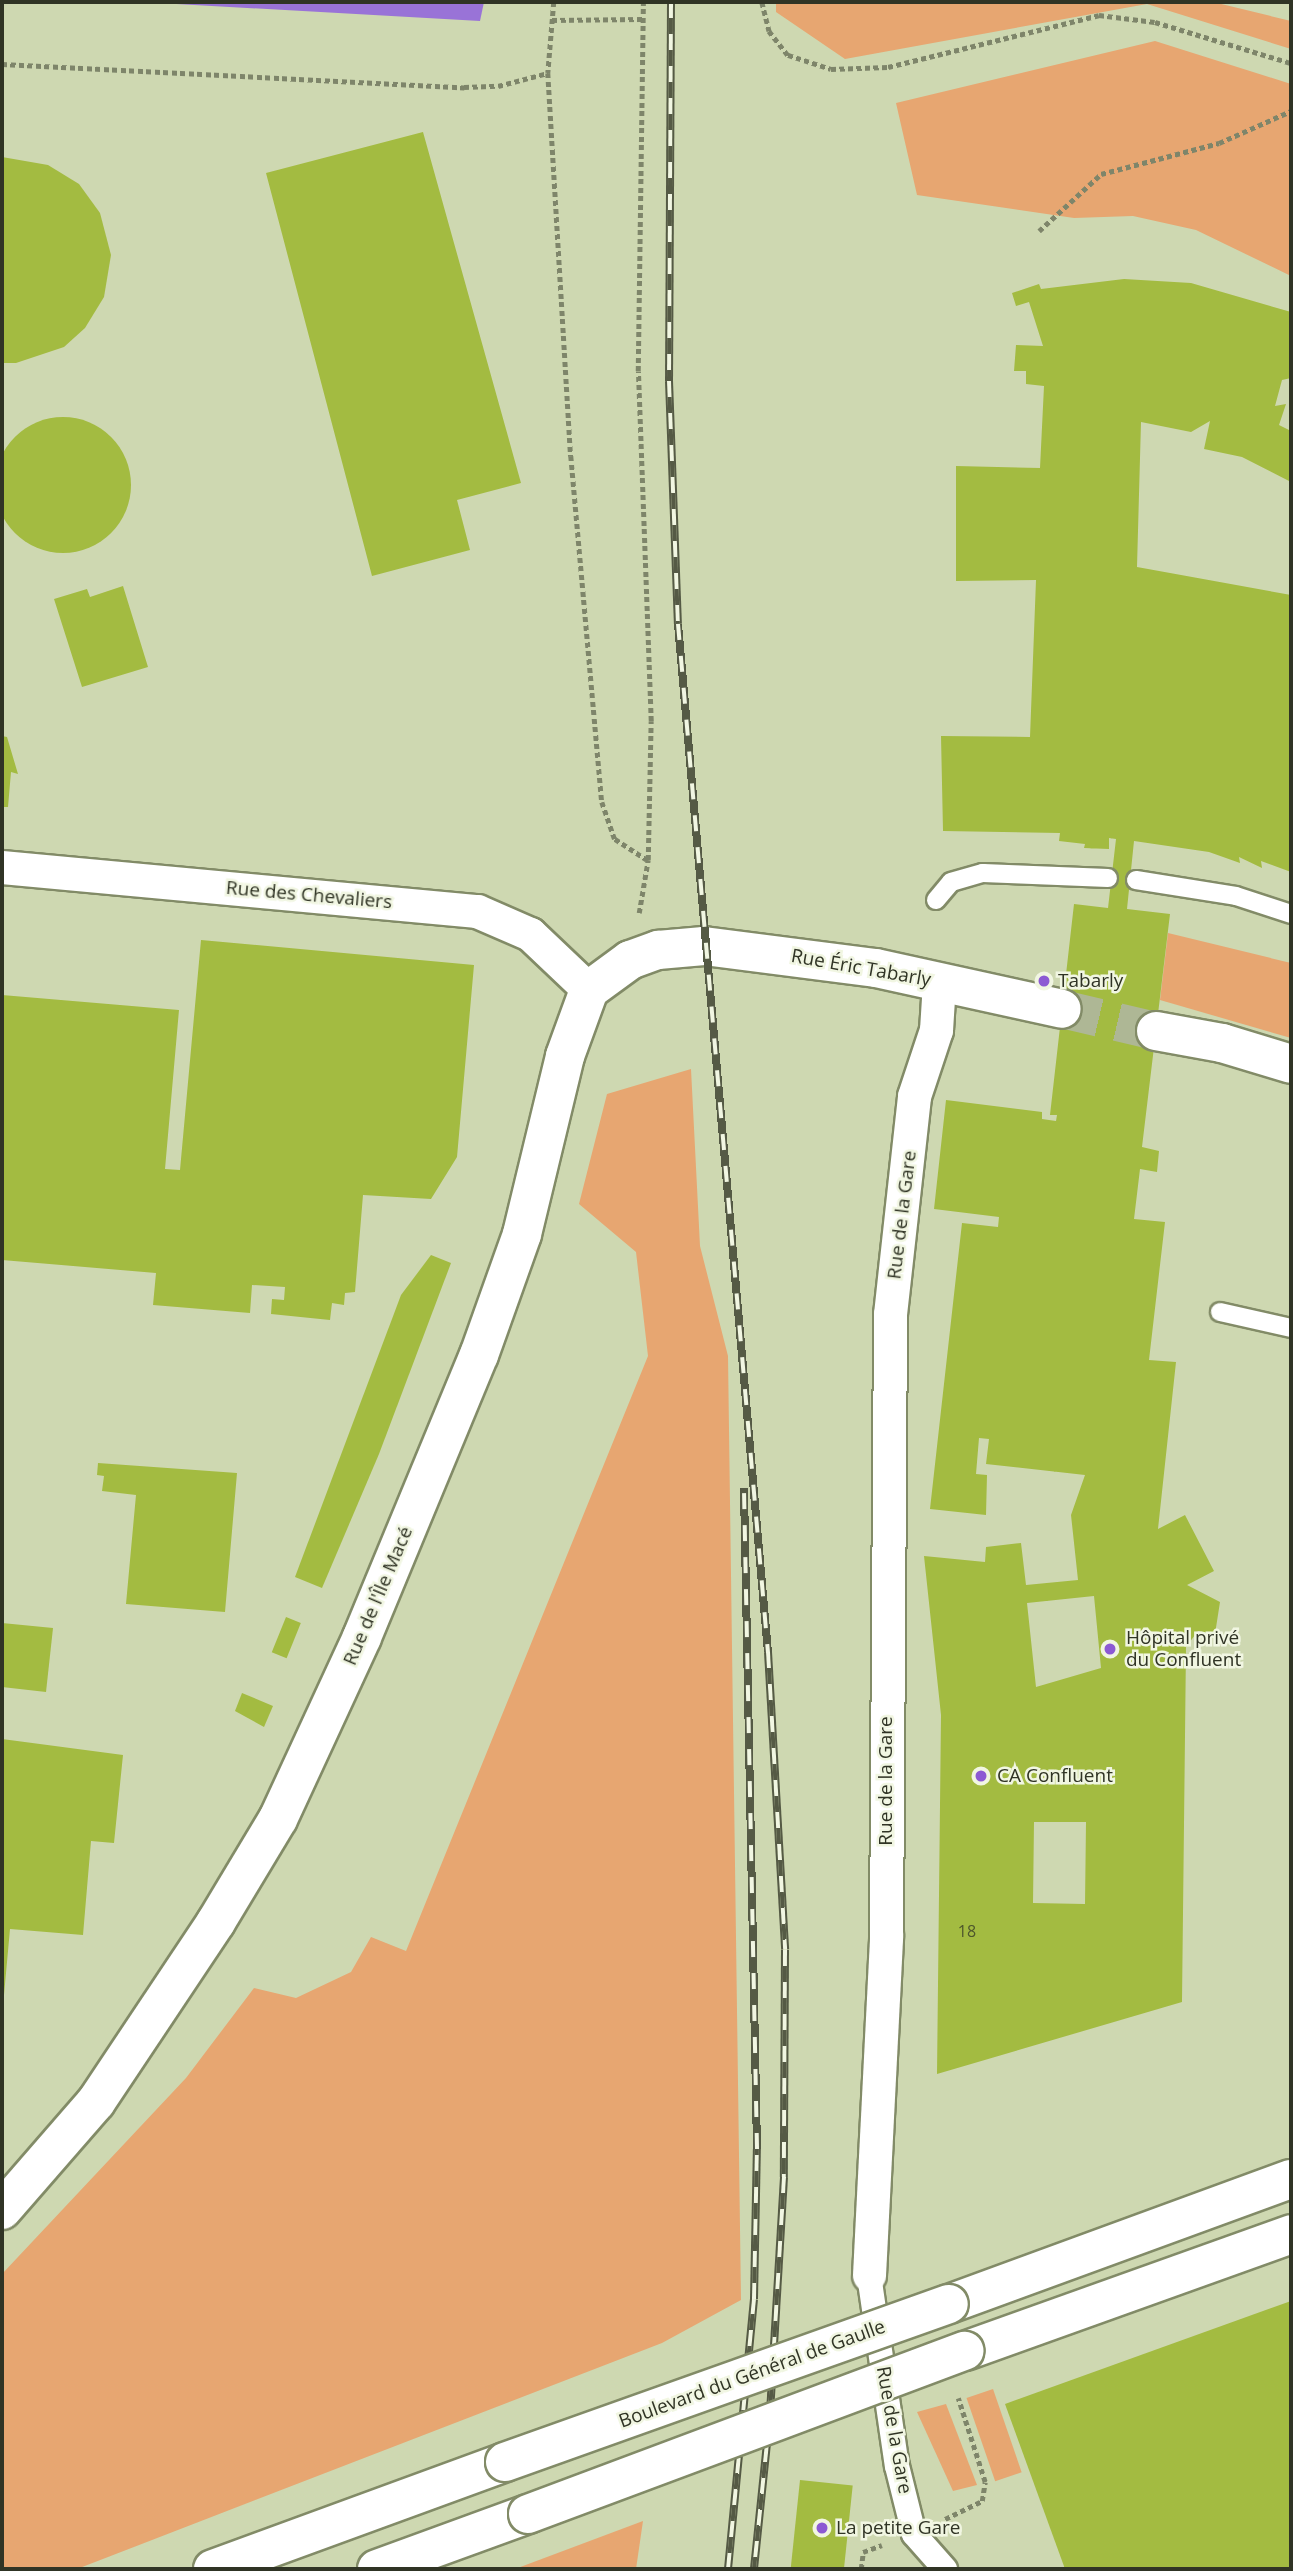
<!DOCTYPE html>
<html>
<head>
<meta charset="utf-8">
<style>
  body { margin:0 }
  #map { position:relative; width:1293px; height:2571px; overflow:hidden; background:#ced8b1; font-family:"Open Sans",sans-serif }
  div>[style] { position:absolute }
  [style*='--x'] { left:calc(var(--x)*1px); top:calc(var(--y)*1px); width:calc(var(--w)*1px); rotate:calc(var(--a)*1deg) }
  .green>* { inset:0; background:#e7a671; transform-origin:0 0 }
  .water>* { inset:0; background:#9973d7 }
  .building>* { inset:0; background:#a3bb41; transform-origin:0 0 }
  .round { border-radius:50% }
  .tertiary-tunnel>* { height:38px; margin-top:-19px; transform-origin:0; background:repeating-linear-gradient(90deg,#aeb795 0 38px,transparent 0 57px) }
  .path>* { height:4.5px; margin-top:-2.25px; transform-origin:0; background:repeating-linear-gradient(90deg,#7e856a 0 5px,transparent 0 8.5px) }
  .roads { filter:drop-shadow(2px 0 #828b67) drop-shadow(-2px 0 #828b67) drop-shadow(0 2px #828b67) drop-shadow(0 -2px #828b67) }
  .service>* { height:18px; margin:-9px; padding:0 9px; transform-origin:9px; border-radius:9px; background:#fff }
  .pedestrian>* { height:24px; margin:-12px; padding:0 12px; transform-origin:12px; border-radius:12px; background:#fff }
  .minor>* { height:33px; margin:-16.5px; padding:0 16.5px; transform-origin:16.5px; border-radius:16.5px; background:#fff }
  .tertiary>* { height:38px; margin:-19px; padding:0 19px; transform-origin:19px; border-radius:19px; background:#fff }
  .secondary>* { height:38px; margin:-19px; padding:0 19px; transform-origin:19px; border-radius:19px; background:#fff }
  .rail>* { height:8px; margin-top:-4px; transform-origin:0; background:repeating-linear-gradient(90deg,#f1f6e2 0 16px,#555a45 0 32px); box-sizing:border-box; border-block:2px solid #555a45 }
  .bridges { filter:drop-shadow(2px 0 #828b67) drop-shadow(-2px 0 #828b67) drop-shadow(0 2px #828b67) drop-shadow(0 -2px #828b67) }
  .secondary-bridge>* { height:38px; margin:-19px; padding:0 19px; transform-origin:19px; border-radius:19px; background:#fff }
  .dots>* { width:19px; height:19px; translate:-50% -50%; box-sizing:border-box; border:4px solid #f1f6e2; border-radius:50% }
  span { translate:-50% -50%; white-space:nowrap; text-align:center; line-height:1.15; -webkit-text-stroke:5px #f1f6e2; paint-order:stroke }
  .number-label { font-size:16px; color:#4d562c }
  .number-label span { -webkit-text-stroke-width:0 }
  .street-label { font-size:19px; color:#303425 }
  .poi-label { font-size:19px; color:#303425 }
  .left { translate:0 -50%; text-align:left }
  .frame { position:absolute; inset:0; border:4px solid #303425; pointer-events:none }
</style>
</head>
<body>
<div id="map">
  <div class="green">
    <i style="clip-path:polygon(776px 2px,1213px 2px,1291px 21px,1291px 49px,1147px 4px,845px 59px,776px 12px)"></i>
    <i style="clip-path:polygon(1155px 41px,1291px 84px,1291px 276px,1196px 230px,1133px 216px,1074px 218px,917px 195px,896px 103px)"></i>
    <i style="clip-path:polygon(1168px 933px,1291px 963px,1291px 1038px,1160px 1000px)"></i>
    <i style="clip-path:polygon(691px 1069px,700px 1246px,728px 1356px,741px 2300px,662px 2343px,77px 2569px,2px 2569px,2px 2274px,186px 2078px,254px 1988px,296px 1998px,351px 1972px,371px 1937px,406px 1951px,648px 1356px,636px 1252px,579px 1204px,607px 1094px)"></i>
    <i style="left:993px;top:2389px;width:88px;height:28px;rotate:71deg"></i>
    <i style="clip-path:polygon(946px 2404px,977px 2485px,953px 2491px,917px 2412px)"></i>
    <i style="clip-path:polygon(643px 2521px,636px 2569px,515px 2569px)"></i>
  </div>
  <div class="water">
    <i style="clip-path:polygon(141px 2px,484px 2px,480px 21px)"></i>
  </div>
  <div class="building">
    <i style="clip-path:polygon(423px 132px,521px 483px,457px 500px,470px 550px,372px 576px,266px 173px)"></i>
    <i style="clip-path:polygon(2px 157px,48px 165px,79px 184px,100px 213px,111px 255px,104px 297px,85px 328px,64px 347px,16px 363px,2px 363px)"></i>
    <i style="clip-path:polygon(evenodd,1124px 279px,1191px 283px,1291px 312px,1291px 378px,1282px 380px,1275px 406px,1286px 404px,1279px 425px,1291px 431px,1291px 482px,1242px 457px,1204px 449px,1210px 421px,1191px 432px,1141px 422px,1137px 567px,1291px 595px,1291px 872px,1261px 861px,1262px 868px,1239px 857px,1240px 863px,1209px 852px,1134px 841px,1127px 909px,1170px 914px,1142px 1147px,1159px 1151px,1157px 1172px,1140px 1169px,1134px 1219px,1165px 1222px,1149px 1360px,1176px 1362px,1158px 1529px,1185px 1515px,1214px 1571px,1187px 1585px,1220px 1602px,1215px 1634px,1198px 1631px,1186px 1647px,1182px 2002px,937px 2074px,941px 1715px,924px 1556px,985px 1562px,986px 1547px,1021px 1543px,1026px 1585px,1078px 1580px,1071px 1515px,1085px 1475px,986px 1464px,989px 1439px,979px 1438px,976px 1474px,987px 1475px,986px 1515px,930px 1509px,962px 1223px,998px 1227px,999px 1217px,934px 1209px,946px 1100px,1042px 1112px,1042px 1119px,1056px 1121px,1057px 1115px,1050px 1115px,1074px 904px,1108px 908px,1116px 839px,1109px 838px,1109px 849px,1084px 848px,1085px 844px,1059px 841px,1060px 833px,943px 831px,941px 736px,1030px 737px,1036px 580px,956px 581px,956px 466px,1040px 468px,1044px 386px,1026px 384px,1026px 371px,1014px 371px,1016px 345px,1043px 346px,1029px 302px,1016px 306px,1012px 293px,1039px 284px,1041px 289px,1124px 279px,1094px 1596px,1101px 1668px,1036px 1687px,1027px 1603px,1094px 1596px,1124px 279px,1034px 1822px,1086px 1822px,1085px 1904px,1033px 1903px,1034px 1822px)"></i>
    <i class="round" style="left:-5px;top:417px;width:136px;height:136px"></i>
    <i style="clip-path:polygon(123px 586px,148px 667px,82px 687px,54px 599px,87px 589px,90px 597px)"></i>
    <i style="clip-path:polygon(2px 736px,7px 737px,18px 774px,11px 772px,8px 807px,2px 807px)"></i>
    <i style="clip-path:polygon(201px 940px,474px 965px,457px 1157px,431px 1199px,363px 1195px,355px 1292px,345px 1293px,344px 1305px,332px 1303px,330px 1320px,271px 1314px,272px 1299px,284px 1300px,285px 1287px,252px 1285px,250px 1313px,153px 1305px,156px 1273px,2px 1260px,2px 995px,179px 1010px,165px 1169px,180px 1170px)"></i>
    <i style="clip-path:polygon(431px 1255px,451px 1263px,379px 1454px,322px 1588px,295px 1577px,401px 1295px)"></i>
    <i style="clip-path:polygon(98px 1463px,237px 1473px,225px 1612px,126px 1604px,136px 1495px,102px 1491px,104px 1476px,97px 1475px)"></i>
    <i style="left:286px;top:1617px;width:16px;height:38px;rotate:22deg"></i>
    <i style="clip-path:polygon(2px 1623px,53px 1628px,46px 1692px,2px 1687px)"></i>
    <i style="clip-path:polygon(242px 1693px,273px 1706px,264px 1727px,235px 1711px)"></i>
    <i style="clip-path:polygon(2px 1739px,123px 1755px,114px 1843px,91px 1841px,83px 1935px,10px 1929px,4px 1995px)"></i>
    <i style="clip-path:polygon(1291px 2301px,1291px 2569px,1065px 2569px,1005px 2404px)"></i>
    <i style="left:800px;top:2480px;width:53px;height:90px;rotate:6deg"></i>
  </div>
  <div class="tertiary-tunnel">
    <i style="--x:1062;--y:1009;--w:97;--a:13.2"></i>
  </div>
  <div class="path">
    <i style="--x:554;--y:2;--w:71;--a:94.8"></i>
    <i style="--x:548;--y:73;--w:384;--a:86.6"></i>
    <i style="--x:571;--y:456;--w:347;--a:84.9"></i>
    <i style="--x:602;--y:802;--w:39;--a:71"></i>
    <i style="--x:615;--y:839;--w:38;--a:33"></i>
    <i style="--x:762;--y:2;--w:30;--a:76"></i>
    <i style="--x:769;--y:31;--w:31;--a:52"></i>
    <i style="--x:788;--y:55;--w:45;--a:18"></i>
    <i style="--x:831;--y:69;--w:57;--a:-2"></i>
    <i style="--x:888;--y:67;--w:217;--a:-13.8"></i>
    <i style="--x:1099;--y:15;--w:56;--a:7.1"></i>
    <i style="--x:1155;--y:22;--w:142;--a:16.8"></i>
    <i style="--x:552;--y:20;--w:90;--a:-0.6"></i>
    <i style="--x:2;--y:64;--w:463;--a:2.9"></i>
    <i style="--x:464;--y:87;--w:34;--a:-2"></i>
    <i style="--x:498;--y:86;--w:52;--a:-14.6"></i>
    <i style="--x:1039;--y:231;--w:84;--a:-42.6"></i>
    <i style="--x:1101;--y:174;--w:122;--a:-14.7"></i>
    <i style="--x:1219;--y:143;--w:79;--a:-24"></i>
    <i style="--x:639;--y:913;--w:54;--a:-80.4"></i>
    <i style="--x:648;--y:860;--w:139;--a:-88.8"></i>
    <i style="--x:651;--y:721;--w:350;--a:-92.1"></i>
    <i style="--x:638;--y:371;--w:369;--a:-89.2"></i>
    <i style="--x:945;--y:2519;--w:41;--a:-25.9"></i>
    <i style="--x:982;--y:2501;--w:19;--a:-81"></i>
    <i style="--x:985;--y:2482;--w:88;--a:-107.8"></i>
    <i style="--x:861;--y:2569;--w:17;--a:-83"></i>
    <i style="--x:863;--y:2552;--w:20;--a:-20"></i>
  </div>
  <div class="roads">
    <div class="service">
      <i style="--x:1136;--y:880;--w:101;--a:9.1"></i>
      <i style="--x:1236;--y:896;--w:58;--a:18.1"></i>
      <i style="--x:936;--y:900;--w:23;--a:-50"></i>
      <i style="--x:951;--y:882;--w:33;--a:-16"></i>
      <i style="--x:983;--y:873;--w:125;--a:2.3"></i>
      <i style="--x:1220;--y:1312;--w:73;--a:12.7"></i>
    </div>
    <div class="pedestrian">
      <i style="--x:869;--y:2275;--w:193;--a:81.7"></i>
      <i style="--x:897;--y:2466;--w:70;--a:76"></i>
      <i style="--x:914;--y:2534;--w:47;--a:48.5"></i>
    </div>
    <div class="minor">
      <i style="--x:2;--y:867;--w:477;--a:5.3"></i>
      <i style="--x:477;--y:911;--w:58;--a:23.5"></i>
      <i style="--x:530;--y:934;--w:81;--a:43.5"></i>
      <i style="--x:869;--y:2275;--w:339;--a:-87.1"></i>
      <i style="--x:886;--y:1936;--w:622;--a:-89.63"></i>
      <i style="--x:890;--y:1314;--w:219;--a:-83.7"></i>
      <i style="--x:914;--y:1096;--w:70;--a:-71.6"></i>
      <i style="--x:936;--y:1030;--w:48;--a:-86.4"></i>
    </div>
    <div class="tertiary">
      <i style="--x:1156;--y:1031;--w:67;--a:10.3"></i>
      <i style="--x:1222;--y:1043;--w:72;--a:16.9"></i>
      <i style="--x:2;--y:2210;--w:143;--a:-49"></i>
      <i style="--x:96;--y:2102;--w:216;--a:-56.3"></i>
      <i style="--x:216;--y:1922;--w:120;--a:-59"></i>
      <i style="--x:278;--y:1819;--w:200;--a:-65.2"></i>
      <i style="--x:362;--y:1637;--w:305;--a:-67.5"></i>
      <i style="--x:479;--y:1355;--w:128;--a:-70.4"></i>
      <i style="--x:522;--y:1234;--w:183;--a:-76.4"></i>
      <i style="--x:565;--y:1056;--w:70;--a:-70"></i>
      <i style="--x:589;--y:990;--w:51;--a:-36.2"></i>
      <i style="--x:630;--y:960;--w:30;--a:-20"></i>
      <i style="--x:658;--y:950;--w:46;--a:-5"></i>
      <i style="--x:704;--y:946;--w:173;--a:7.3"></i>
      <i style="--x:876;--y:968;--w:190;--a:12.4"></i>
    </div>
    <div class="secondary">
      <i style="--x:949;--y:2304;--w:364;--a:-20.1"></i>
      <i style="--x:965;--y:2351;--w:346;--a:-19.7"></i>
      <i style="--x:213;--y:2569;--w:311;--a:-20.1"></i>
      <i style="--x:377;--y:2569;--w:161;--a:-20"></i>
    </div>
  </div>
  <div class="rail">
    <i style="--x:671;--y:2;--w:379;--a:90.3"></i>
    <i style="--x:669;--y:381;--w:243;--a:87.9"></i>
    <i style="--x:678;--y:624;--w:1032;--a:85"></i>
    <i style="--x:768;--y:1652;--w:298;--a:86.7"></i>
    <i style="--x:785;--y:1950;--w:227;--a:90.3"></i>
    <i style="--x:784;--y:2177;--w:237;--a:93.4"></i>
    <i style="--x:770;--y:2414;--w:156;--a:95.9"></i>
    <i style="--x:728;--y:2569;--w:271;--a:-84.5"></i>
    <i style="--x:754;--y:2299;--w:150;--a:-88.9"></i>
    <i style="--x:757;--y:2149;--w:661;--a:-91.13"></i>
  </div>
  <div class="bridges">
    <div class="secondary-bridge">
      <i style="--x:505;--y:2462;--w:471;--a:-19.6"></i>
      <i style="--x:528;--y:2514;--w:466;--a:-20.5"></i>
    </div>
  </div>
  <div class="dots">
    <i style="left:1044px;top:981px;background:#8c5ad3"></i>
    <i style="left:1110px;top:1649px;background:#8c5ad3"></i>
    <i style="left:981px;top:1776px;background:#8c5ad3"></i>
    <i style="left:822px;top:2528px;background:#8c5ad3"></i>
  </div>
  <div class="number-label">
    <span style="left:967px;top:1931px">18</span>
  </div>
  <div class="street-label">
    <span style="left:309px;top:895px;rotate:5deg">Rue des Chevaliers</span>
    <span style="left:861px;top:968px;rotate:10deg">Rue Éric Tabarly</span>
    <span style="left:902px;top:1215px;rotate:-83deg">Rue de la Gare</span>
    <span style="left:378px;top:1596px;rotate:-67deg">Rue de l'Île Macé</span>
    <span style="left:886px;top:1781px;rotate:-90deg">Rue de la Gare</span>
    <span style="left:752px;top:2374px;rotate:-20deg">Boulevard du Général de Gaulle</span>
    <span style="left:894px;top:2430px;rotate:80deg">Rue de la Gare</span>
  </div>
  <div class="poi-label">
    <span class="left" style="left:1058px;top:981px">Tabarly</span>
    <span class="left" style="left:1126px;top:1649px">Hôpital privé<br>du Confluent</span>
    <span class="left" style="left:997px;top:1776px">CA Confluent</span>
    <span class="left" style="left:836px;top:2528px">La petite Gare</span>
  </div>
  <div class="frame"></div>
</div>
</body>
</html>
